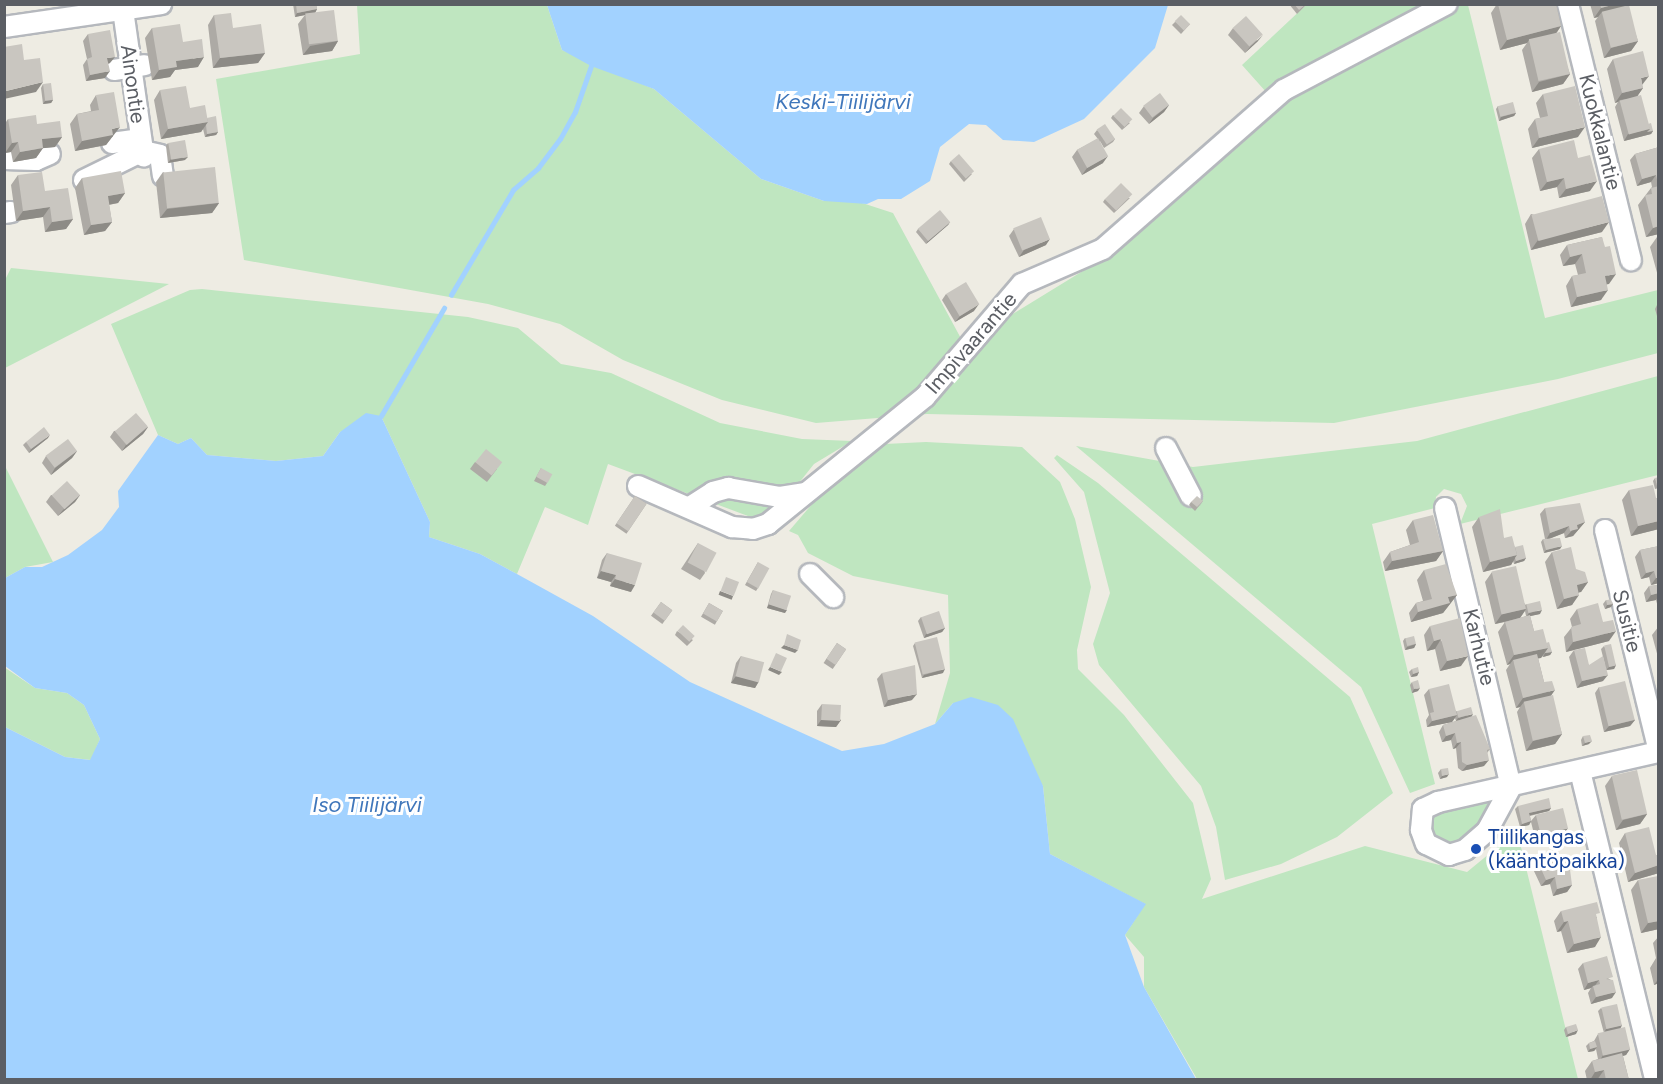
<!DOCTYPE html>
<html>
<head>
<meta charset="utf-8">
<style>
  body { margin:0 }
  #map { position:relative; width:1663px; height:1084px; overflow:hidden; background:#eeece3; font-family:Figtree,sans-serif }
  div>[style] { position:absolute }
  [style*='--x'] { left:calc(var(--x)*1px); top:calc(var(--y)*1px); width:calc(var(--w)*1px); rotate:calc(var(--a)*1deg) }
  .green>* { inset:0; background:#bfe6c0 }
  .water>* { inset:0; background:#a2d2ff }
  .stream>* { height:4.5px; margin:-2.25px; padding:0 2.25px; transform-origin:2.25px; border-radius:2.25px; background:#a2d2ff }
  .roads { filter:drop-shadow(2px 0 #b5b8bd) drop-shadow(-2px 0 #b5b8bd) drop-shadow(0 2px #b5b8bd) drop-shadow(0 -2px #b5b8bd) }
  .minor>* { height:20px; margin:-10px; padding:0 10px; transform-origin:10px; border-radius:10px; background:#fff }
  .wall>* { inset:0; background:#adaaa5; transform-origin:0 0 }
  .shaded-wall>* { inset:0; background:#8d8b86; transform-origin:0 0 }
  .building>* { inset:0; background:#c9c6c0; transform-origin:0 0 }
  .dots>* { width:16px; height:16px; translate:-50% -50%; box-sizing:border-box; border:3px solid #fff; border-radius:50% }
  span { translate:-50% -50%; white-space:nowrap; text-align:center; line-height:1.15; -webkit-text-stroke:6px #fff; paint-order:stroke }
  .street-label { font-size:21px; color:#5b5e64 }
  .transit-label { font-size:21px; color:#164399 }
  .left { translate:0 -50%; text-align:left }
  .water-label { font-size:22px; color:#4077bb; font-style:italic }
  .frame { position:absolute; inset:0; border:6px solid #5b5e64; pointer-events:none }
</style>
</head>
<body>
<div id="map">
  <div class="green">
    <i style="clip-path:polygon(357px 5px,547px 5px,562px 50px,654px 89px,761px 179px,824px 201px,853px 200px,893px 213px,964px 344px,1104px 258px,1267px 93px,1242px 65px,1306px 5px,1468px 5px,1545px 318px,1658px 290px,1658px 353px,1558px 379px,1334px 423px,927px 414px,816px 423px,722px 400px,623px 360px,560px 324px,488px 304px,244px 260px,216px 79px,360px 54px)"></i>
    <i style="clip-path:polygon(11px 268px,169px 284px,5px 368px,5px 280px)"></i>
    <i style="clip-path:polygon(202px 289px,468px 317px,518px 328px,561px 364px,611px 373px,720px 423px,802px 439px,852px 441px,814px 464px,767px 523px,608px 464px,588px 525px,545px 507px,517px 574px,480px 554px,429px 537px,430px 522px,381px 416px,340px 432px,323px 456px,276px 461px,207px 455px,191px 438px,178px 444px,158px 435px,111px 324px,190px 290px)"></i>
    <i style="clip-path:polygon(1658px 376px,1658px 475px,1460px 524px,1467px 506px,1461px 494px,1444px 489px,1436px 497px,1435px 508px,1372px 524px,1435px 784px,1410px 793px,1361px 687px,1076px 446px,1193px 467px,1417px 441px)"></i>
    <i style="clip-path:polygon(926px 442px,1022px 447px,1060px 482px,1075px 519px,1091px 587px,1077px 650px,1078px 669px,1124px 715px,1193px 803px,1211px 879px,1202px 899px,1365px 846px,1467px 872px,1517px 831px,1578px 1079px,1197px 1079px,1144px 987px,1144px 957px,1125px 935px,1145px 904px,1050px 854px,1043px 786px,953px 703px,935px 724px,950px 673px,948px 595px,853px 576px,808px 553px,798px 535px,789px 531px,837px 475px,885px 444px)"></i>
    <i style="clip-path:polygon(1057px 455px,1098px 483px,1350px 697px,1393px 793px,1337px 837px,1281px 864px,1225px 880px,1216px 827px,1201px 786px,1099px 665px,1093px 644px,1110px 593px,1084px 492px,1054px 458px)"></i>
    <i style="clip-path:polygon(4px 464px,53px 562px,25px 567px,5px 578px)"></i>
    <i style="clip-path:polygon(4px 667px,35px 688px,67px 693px,84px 705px,100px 739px,91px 760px,65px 757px,5px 727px)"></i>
    <i style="clip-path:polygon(1498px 796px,1489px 818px,1455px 847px,1432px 841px,1427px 823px,1437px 814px)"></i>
  </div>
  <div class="water">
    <i style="clip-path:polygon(547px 5px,547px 4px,1168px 5px,1155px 48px,1084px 119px,1034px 142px,1003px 140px,986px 125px,969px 124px,940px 147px,930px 181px,901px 199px,878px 199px,867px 204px,824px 201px,761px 179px,654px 89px,591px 66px,562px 50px)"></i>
    <i style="clip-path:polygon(366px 413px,381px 416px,430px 522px,429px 537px,480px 554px,517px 574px,593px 616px,690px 682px,842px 751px,884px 744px,935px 724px,953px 703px,971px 697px,998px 705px,1013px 719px,1043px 786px,1050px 854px,1146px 904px,1125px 935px,1144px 987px,1196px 1079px,5px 1079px,5px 727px,65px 757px,90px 760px,100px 739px,84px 705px,67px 693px,35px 688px,5px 666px,5px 578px,25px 567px,42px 567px,68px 555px,102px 530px,119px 507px,118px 491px,158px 435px,178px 444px,191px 438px,207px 455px,276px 461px,323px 456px,340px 432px)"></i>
  </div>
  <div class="stream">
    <i style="--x:451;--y:295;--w:122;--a:-59.4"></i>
    <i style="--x:513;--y:190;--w:33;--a:-41"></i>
    <i style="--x:538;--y:168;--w:36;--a:-53"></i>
    <i style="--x:560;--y:139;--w:31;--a:-61"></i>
    <i style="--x:575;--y:112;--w:49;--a:-70.8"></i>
    <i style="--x:381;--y:416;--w:125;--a:-59.7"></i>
  </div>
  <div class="roads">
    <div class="minor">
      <i style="--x:1568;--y:4;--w:264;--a:76.2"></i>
      <i style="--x:123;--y:10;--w:148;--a:81.9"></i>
      <i style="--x:4;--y:27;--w:159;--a:-8.3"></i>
      <i style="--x:114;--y:70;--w:31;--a:-9"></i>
      <i style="--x:112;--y:143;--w:29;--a:-8"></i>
      <i style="--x:4;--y:159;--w:32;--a:2"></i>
      <i style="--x:36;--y:160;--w:15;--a:-23"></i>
      <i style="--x:84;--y:180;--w:66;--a:-26.2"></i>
      <i style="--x:143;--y:151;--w:17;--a:13"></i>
      <i style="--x:160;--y:155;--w:21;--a:82"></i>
      <i style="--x:4;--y:213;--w:7;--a:-8"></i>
      <i style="--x:1166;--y:448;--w:54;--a:62.5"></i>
      <i style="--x:638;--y:486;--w:103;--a:23.6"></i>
      <i style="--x:732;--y:527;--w:21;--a:5"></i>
      <i style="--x:753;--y:529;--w:16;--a:-18"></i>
      <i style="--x:768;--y:524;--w:202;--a:-39"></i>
      <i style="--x:925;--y:397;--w:149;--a:-49.4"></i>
      <i style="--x:1022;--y:284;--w:88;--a:-23.4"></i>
      <i style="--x:1103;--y:249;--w:241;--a:-41.3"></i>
      <i style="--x:1284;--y:90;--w:184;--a:-27.8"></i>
      <i style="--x:690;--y:507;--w:27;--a:-33"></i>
      <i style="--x:713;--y:492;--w:16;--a:-15"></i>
      <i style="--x:728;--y:488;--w:53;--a:9.8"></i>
      <i style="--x:780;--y:497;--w:26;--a:-9"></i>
      <i style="--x:1445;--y:508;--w:287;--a:76.7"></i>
      <i style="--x:1605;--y:530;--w:223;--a:76.3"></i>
      <i style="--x:810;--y:574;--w:33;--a:45"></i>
      <i style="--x:1580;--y:771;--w:317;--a:76.3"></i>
      <i style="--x:1511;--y:787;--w:50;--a:118.6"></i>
      <i style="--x:1487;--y:831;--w:29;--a:139"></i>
      <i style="--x:1465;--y:850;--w:17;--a:163"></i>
      <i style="--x:1449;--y:855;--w:25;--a:-154"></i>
      <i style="--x:1426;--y:844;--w:15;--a:-110"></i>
      <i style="--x:1421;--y:830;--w:21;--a:-85"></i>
      <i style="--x:1423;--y:809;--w:17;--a:-25"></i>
      <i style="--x:1438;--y:802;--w:226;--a:-12.8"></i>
    </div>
  </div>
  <div class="wall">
    <i style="clip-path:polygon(293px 4px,316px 4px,317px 9px,315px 13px,338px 41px,332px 51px,303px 55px,298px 24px,305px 15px,295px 17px)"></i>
    <i style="clip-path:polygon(1289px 4px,1307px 4px,1297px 14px)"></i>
    <i style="clip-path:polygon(1497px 4px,1556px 4px,1561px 26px,1556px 34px,1570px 74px,1563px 84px,1532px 92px,1522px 50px,1527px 43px,1500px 50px,1491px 13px)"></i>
    <i style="clip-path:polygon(1590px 4px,1627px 4px,1626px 5px,1638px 41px,1631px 51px,1604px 58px,1595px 21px,1598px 17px,1594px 18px)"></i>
    <i style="clip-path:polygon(214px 15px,233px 28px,265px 53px,258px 63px,213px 68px,208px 25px)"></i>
    <i style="clip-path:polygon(1175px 22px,1190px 24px,1181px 34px,1172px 25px)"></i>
    <i style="clip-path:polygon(152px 28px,183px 42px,198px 67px,175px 70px,170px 77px,152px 80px,145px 38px)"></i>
    <i style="clip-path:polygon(1233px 28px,1258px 41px,1245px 53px,1228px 35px)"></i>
    <i style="clip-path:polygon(88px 34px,110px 63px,108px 64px,105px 78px,86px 81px,83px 65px,87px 59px,83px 41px)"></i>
    <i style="clip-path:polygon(1613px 59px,1642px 85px,1643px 88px,1638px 95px,1648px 124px,1653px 131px,1651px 134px,1624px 141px,1615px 107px,1618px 102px,1615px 103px,1607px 69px)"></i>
    <i style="clip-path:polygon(43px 84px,53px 100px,51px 103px,43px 104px,41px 88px)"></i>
    <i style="clip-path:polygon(160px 90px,207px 118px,218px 132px,216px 135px,205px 137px,203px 129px,201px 132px,161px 139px,154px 100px)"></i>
    <i style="clip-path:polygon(1543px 94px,1578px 137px,1532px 148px,1528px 129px,1535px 119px,1540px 118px,1536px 103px)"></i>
    <i style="clip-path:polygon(96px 95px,113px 137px,112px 137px,106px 145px,75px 151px,70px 124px,77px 114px,91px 111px,90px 105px)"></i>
    <i style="clip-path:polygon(1169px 105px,1164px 112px,1149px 124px,1139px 113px,1144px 106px)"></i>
    <i style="clip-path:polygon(1498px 106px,1516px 113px,1514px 116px,1499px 121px,1496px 109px)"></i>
    <i style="clip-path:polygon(1113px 115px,1130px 123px,1122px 130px,1111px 118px)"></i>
    <i style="clip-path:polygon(8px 119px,37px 124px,62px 137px,55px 147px,43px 148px,36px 158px,13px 162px,11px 152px,5px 153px,4px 150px,4px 125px)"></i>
    <i style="clip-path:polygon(1097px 130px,1115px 139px,1113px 142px,1104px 148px,1100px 141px,1103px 163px,1082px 175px,1072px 157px,1077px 150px,1098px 139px,1094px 134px)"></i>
    <i style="clip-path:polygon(168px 143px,185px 160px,168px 163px,166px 146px)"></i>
    <i style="clip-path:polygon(1659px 147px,1659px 234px,1646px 237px,1638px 205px,1651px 188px,1652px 187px,1651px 182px,1637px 186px,1630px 160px,1635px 154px)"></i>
    <i style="clip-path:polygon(1539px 149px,1578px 158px,1590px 191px,1559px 198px,1557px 187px,1540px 191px,1532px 158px)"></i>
    <i style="clip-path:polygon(951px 161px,972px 174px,964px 182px,949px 164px)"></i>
    <i style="clip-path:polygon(163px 172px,219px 203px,212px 213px,160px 218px,156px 182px)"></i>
    <i style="clip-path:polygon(18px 175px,45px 191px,73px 219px,66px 229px,45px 232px,43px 217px,16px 221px,11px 185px)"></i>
    <i style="clip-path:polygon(82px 178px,125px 193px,118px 203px,109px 205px,112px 222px,105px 231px,84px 235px,75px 188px)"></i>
    <i style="clip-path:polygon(1130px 198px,1114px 213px,1103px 202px,1105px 199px)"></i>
    <i style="clip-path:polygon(1531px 214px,1602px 232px,1531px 250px,1525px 224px)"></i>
    <i style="clip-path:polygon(950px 222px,948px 225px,926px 244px,916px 232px,918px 229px)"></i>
    <i style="clip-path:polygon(1014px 229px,1046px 245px,1019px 257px,1009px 236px)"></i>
    <i style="clip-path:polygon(1659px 236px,1659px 280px,1650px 247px,1657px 237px)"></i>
    <i style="clip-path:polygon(1602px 237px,1609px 284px,1607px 284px,1601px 300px,1571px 307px,1566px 286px,1572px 276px,1578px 275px,1575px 264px,1563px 266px,1560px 255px,1567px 245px)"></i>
    <i style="clip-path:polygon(946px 294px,974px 311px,955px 322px,942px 300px)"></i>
    <i style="clip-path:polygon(1657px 305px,1659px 305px,1659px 316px,1657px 316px,1655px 309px)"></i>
    <i style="clip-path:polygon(148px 427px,143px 434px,122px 451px,110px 437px,114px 431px)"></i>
    <i style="clip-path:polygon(48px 438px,29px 453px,23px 445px,26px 442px)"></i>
    <i style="clip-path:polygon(77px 451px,72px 458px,51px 475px,42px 463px,46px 456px)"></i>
    <i style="clip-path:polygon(475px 462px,497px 469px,487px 482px,470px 469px)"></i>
    <i style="clip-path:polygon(541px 468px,547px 483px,545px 486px,534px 481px)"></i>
    <i style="clip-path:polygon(1655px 478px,1659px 488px,1655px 489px,1653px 481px)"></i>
    <i style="clip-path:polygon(1629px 490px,1656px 498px,1659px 498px,1659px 529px,1631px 536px,1622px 500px)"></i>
    <i style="clip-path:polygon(51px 495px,80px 495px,75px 502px,58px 516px,46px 502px)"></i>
    <i style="left:635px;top:496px;width:14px;height:36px;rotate:34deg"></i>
    <i style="clip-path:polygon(1203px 501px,1195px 511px,1189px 505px,1191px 502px)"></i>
    <i style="clip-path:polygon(1545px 508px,1585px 522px,1573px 536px,1565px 538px,1564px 533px,1549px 539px,1560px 549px,1544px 553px,1541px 542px,1543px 539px,1545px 539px,1540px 514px)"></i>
    <i style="clip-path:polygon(1479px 517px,1515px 547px,1526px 558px,1524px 561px,1514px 564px,1513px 561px,1511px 565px,1483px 572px,1472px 527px)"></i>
    <i style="clip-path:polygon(1413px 520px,1443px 551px,1436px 561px,1385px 571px,1383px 562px,1390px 552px,1410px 545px,1406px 530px)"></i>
    <i style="clip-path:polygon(698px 543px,705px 573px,700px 580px,681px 569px)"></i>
    <i style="clip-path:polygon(1659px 546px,1659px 583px,1651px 585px,1649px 577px,1641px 579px,1635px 557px,1640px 550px)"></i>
    <i style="clip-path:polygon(1552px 552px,1588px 582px,1581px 592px,1579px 592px,1572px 605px,1557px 609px,1545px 562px)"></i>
    <i style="clip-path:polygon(607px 553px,631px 592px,610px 586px,611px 582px,597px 578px,602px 560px)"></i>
    <i style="clip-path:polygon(758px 562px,758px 588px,756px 591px,745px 585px)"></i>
    <i style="clip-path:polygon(1424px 570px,1457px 595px,1443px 613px,1411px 622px,1409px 613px,1416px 603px,1423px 601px,1417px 580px)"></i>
    <i style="clip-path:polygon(evenodd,1492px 572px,1526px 605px,1526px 604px,1540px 614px,1530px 616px,1534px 631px,1546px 643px,1552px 652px,1550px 655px,1543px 657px,1542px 656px,1541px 658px,1538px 658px,1544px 682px,1551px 696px,1562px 734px,1555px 744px,1526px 751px,1517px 712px,1520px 707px,1516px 708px,1506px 670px,1510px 664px,1507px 665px,1498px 632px,1505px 622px,1510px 621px,1495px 624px,1485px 582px,1492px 572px,1525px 611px,1526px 616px,1520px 618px,1525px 611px)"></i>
    <i style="clip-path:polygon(1659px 585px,1659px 611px,1656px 600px,1646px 602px,1644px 593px,1649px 586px)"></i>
    <i style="clip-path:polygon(773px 590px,785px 613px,767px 608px,771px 594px)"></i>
    <i style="clip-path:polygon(1606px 600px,1613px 604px,1611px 607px,1605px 609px,1603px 604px)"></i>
    <i style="left:661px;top:602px;width:14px;height:17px;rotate:36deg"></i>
    <i style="left:709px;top:603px;width:16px;height:16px;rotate:30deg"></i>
    <i style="clip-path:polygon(1577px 609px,1603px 622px,1609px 641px,1566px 652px,1564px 637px,1572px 627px,1570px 619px)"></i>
    <i style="clip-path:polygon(921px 617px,945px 628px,942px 632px,924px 638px,918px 621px)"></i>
    <i style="clip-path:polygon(1430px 626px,1461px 666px,1440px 671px,1435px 649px,1427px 651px,1424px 635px)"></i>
    <i style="clip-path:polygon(1659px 626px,1659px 661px,1652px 635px)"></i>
    <i style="clip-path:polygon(677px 631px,693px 640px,687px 646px,675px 635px)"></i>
    <i style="clip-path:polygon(1405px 638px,1416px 644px,1414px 648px,1405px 650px,1403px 641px)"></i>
    <i style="left:837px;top:643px;width:11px;height:24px;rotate:34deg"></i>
    <i style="clip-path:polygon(915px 643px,943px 673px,922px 678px,913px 646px)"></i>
    <i style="clip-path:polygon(1604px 646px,1616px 665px,1614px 669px,1606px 670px,1603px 681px,1577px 688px,1569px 657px,1574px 650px,1589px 665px,1605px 665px,1601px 649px)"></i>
    <i style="clip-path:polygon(741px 656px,759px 681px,755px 688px,731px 683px,736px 663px)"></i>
    <i style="clip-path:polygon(1412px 669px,1419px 672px,1417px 676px,1411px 677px,1409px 672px)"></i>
    <i style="clip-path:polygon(882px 673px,912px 700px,884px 707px,877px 679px)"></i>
    <i style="clip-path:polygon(1412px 682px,1418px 691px,1412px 693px,1410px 685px)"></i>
    <i style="clip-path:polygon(1599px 687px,1635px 720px,1630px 726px,1604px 732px,1595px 693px)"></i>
    <i style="clip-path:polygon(1429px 689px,1456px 711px,1471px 717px,1490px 749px,1487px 753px,1484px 766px,1462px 771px,1458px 768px,1456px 748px,1453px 749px,1451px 740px,1442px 742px,1439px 732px,1443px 725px,1456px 721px,1455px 718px,1452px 722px,1427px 727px,1426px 720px,1429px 715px,1424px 695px)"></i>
    <i style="clip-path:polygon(822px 704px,841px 720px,836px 727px,817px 726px,817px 711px)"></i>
    <i style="clip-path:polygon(1583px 736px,1589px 744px,1582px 746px,1581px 740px)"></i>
    <i style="clip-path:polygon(1441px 769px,1447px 777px,1440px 779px,1438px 773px)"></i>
    <i style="clip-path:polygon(1612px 776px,1647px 814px,1640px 824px,1616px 830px,1605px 786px)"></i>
    <i style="clip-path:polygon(1518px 806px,1551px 808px,1549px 811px,1530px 816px,1531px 821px,1536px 815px,1564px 834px,1536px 842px,1531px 822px,1529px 825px,1520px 827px,1515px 809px)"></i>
    <i style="clip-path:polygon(1625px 833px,1656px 855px,1659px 855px,1659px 873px,1628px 882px,1619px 843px)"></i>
    <i style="clip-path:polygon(1538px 862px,1572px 885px,1567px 892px,1553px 896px,1550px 884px,1541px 886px,1533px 869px)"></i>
    <i style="clip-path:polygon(1659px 879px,1659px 929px,1641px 933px,1631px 890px,1638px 880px)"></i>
    <i style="clip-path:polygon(1561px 911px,1597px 917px,1595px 947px,1567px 953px,1561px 931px,1557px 932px,1554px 921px)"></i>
    <i style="clip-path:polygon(1659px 936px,1659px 983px,1654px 985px,1650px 968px,1656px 958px,1653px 943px)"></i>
    <i style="clip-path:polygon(1583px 963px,1611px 980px,1612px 998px,1591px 1004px,1588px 993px,1591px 988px,1584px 990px,1578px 969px)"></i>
    <i style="clip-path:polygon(1601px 1008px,1622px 1025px,1620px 1029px,1630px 1049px,1626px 1055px,1623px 1056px,1629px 1080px,1587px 1080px,1585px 1071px,1592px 1061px,1598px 1059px,1596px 1049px,1594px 1051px,1588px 1052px,1586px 1046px,1589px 1043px,1594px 1041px,1598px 1034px,1604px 1033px,1598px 1011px)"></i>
    <i style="clip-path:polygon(1566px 1027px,1576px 1034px,1566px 1037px,1564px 1030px)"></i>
  </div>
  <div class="shaded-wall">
    <i style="clip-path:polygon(1616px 4px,1627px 4px,1622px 11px,1602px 12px,1598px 17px,1594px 18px,1601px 8px)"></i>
    <i style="clip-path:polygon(317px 9px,315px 13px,295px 17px,297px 13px)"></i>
    <i style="clip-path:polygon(1561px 26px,1554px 36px,1529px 40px,1527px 43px,1500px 50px,1507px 40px)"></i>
    <i style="clip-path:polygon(1263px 35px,1258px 41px,1245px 53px,1250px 47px)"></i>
    <i style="clip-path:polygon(338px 41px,332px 51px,303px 55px,310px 46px)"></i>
    <i style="clip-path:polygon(1638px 41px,1631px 51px,1604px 58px,1611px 48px)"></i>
    <i style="clip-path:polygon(265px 53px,258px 63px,213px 68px,220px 58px)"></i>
    <i style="clip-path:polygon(115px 57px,110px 63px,102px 65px,107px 58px)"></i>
    <i style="clip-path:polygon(204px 57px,198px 67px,175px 70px,170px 77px,152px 80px,159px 70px,176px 61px)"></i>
    <i style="clip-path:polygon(110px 71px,105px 78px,86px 81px,90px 75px)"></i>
    <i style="clip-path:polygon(1570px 74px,1563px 84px,1532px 92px,1539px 82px)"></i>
    <i style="clip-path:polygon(1649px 76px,1642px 85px,1641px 78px)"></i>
    <i style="clip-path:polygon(43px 82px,36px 92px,4px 99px,4px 92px,6px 91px)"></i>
    <i style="clip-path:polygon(1643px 88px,1636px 98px,1620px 100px,1618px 102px,1615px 103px,1622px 93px)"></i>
    <i style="clip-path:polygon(53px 100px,51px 103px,43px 104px,45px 101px)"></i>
    <i style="clip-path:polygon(1169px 105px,1164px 112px,1149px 124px,1153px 118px)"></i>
    <i style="clip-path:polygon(1516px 113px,1514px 116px,1499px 121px,1501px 117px)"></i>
    <i style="clip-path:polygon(208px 122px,201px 132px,161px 139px,168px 129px)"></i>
    <i style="clip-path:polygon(120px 127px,106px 145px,75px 151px,82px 141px,112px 129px)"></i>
    <i style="clip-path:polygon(1585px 127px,1578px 137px,1532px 148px,1539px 138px)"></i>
    <i style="clip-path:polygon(1650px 129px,1653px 131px,1651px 134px,1624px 141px,1628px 134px)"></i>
    <i style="clip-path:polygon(218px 132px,216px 135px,205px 137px,207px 134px)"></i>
    <i style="clip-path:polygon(62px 137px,55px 147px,35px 149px,42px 139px)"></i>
    <i style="clip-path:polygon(18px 142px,11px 152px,5px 153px,12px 143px)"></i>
    <i style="clip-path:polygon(43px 148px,36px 158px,13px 162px,20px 152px)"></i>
    <i style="clip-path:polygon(1108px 156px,1103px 163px,1082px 175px,1087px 168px)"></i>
    <i style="clip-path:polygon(188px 157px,185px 160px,168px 163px,171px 159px)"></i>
    <i style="clip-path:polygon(1656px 175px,1651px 182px,1637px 186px,1642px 179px)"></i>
    <i style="clip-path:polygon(1564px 178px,1557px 187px,1540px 191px,1547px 182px)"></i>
    <i style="clip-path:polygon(1597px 181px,1590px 191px,1559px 198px,1566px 189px)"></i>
    <i style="clip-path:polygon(125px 193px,118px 203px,101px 206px,108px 196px)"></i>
    <i style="clip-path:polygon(219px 203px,212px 213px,160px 218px,167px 209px)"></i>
    <i style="clip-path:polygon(50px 207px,43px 217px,16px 221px,23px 211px)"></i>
    <i style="clip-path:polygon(73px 219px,66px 229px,45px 232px,52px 222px)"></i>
    <i style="clip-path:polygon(112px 222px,105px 231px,84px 235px,91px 225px)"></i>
    <i style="clip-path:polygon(950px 222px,948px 225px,926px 244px,928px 241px)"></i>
    <i style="clip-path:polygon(1609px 222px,1602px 232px,1531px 250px,1538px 240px)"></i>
    <i style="clip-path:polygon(1659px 226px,1659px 234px,1646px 237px,1653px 228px)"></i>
    <i style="clip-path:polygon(1050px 239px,1046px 245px,1019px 257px,1024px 250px)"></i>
    <i style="clip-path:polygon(1582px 254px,1575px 264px,1563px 266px,1570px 257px)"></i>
    <i style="clip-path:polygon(1616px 274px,1609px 284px,1598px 286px,1605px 276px)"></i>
    <i style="clip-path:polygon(1608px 290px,1601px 300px,1571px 307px,1577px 297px)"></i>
    <i style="clip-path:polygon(979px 304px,974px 311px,955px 322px,960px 316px)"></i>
    <i style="clip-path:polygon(148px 427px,143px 434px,122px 451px,126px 445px)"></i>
    <i style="clip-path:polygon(50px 435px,48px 438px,29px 453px,31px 449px)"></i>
    <i style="clip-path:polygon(77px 451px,72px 458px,51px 475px,55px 468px)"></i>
    <i style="clip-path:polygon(80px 495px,75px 502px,58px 516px,63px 510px)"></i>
    <i style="clip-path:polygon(1659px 521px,1659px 529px,1631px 536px,1638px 526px)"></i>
    <i style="clip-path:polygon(1585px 522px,1573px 536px,1565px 538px,1577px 525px)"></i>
    <i style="clip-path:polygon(1569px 526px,1564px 533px,1546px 540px,1550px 533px)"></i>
    <i style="clip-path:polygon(1562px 546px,1560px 549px,1544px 553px,1546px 550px)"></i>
    <i style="clip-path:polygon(1443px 551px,1436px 561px,1385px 571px,1392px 561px)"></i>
    <i style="clip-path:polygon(1517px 555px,1511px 565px,1483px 572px,1490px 562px)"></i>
    <i style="clip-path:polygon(1526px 558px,1524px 561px,1514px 564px,1516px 561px)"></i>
    <i style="clip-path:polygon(601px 571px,616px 575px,611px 582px,597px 578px)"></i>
    <i style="clip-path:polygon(1654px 571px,1649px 577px,1641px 579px,1646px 573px)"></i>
    <i style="clip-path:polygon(1656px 578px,1659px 578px,1659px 583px,1651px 585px)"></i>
    <i style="clip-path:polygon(615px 579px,635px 585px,631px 592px,610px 586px)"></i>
    <i style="clip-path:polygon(1588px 582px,1581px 592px,1570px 595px,1577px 585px)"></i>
    <i style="left:720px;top:591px;width:14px;height:4px;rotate:21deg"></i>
    <i style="clip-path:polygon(1659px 593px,1659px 595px,1656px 600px,1646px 602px,1651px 595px)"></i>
    <i style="clip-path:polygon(1457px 595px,1443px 613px,1411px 622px,1418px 612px,1448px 597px)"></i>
    <i style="clip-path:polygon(1579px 595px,1572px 605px,1557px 609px,1564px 599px)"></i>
    <i style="clip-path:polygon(769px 604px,787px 610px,785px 613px,767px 608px)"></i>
    <i style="clip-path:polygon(1613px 604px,1611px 607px,1605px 609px,1607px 605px)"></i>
    <i style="clip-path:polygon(1526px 609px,1520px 618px,1495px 624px,1502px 614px)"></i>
    <i style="clip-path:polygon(1542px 610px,1540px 614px,1526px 617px,1529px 613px)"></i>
    <i style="clip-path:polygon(945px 628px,942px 632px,924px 638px,926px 634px)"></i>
    <i style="clip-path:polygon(1616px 631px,1609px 641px,1566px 652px,1573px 642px)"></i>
    <i style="clip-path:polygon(1441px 639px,1435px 649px,1427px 651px,1434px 641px)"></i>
    <i style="clip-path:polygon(1416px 644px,1414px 648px,1405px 650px,1407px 647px)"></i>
    <i style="clip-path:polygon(784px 645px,798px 650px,795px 653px,781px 648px)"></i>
    <i style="clip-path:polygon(1548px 648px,1541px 658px,1514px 663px,1513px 660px,1510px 664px,1507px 665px,1514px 655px)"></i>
    <i style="clip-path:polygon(1552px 652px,1550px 655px,1543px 657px,1545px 653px)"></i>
    <i style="clip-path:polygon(1468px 656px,1461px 666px,1440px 671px,1447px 661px)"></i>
    <i style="clip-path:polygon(1616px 665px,1614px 669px,1606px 670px,1609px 667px)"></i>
    <i style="clip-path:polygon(770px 667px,782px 672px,779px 675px,768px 670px)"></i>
    <i style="clip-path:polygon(945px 669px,943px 673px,922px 678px,924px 675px)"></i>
    <i style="clip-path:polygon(1419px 672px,1417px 676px,1411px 677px,1413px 674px)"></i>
    <i style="clip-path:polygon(1608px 675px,1603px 681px,1577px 688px,1582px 681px)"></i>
    <i style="clip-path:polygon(736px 676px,759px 681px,755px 688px,731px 683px)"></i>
    <i style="clip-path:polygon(1420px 688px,1418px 691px,1412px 693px,1414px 689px)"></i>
    <i style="clip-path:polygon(1555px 690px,1548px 700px,1524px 702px,1520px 707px,1516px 708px,1523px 698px)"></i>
    <i style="clip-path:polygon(917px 694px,912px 700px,884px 707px,888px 700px)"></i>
    <i style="clip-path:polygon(1473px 714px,1471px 718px,1456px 721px,1458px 718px)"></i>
    <i style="clip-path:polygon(1457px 715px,1452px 722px,1427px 727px,1432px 721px)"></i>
    <i style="clip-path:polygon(821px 720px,841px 720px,836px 727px,817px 726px)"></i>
    <i style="clip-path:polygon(1635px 720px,1630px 726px,1604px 732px,1609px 726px)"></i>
    <i style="clip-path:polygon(1455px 733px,1451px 740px,1442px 742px,1446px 736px)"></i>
    <i style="clip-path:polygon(1562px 734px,1555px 744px,1526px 751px,1533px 741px)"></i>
    <i style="clip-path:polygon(1592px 741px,1589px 744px,1582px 746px,1585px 743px)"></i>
    <i style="clip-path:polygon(1461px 742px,1456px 748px,1453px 749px,1457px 743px)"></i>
    <i style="clip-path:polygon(1489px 760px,1484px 766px,1462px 771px,1467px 765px)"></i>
    <i style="clip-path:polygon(1449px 774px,1447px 777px,1440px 779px,1442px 776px)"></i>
    <i style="clip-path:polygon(1551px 808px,1549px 811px,1527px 816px,1529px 813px)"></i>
    <i style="clip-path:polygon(1647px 814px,1640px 824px,1616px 830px,1623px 820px)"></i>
    <i style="clip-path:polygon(1531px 821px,1529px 825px,1520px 827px,1522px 824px)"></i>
    <i style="clip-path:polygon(1568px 828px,1564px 834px,1536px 842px,1541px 835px)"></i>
    <i style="clip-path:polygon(1659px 865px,1659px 873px,1628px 882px,1635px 873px)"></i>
    <i style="clip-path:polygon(1555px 877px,1550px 884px,1541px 886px,1546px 880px)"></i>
    <i style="clip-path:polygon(1572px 885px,1567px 892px,1553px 896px,1557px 889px)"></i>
    <i style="clip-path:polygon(1568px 921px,1561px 931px,1557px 932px,1564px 922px)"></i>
    <i style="clip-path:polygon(1659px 921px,1659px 929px,1641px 933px,1648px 923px)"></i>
    <i style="clip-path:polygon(1601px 937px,1595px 947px,1567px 953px,1574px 944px)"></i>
    <i style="clip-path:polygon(1659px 978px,1659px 983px,1654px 985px)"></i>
    <i style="clip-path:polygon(1599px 980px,1594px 987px,1593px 986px,1591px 988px,1584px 990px,1588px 983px)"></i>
    <i style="clip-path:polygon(1616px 992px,1612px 998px,1591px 1004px,1596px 997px)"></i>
    <i style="clip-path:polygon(1622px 1025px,1620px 1029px,1604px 1033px,1606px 1029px)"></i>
    <i style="clip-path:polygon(1578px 1030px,1576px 1034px,1566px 1037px,1568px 1034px)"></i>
    <i style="clip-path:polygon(1597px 1047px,1594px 1051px,1588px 1052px,1590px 1049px)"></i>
    <i style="clip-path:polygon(1630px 1049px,1626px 1055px,1599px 1062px,1603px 1055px)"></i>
    <i style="clip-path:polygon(1604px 1070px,1597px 1080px,1590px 1080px,1595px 1072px)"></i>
  </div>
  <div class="building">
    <i style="clip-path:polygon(296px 4px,316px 4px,317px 9px,297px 13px)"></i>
    <i style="clip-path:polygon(1294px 4px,1306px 4px,1299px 10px)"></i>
    <i style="clip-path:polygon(1498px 4px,1556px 4px,1561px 26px,1507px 40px)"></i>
    <i style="clip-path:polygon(1600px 4px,1616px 4px,1601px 8px)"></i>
    <i style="left:1629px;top:5px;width:37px;height:28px;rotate:76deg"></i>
    <i style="left:334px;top:10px;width:31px;height:29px;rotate:83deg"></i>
    <i style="clip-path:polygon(231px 13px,233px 28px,261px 24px,265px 53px,220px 58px,214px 15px)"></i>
    <i style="left:1181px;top:15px;width:13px;height:9px;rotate:45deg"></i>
    <i style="left:1246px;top:16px;width:25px;height:18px;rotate:48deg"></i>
    <i style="clip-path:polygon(180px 24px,183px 42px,202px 39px,204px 57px,176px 61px,177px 67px,159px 70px,152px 28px)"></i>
    <i style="clip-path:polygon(110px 30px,115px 57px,107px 58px,110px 71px,90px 75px,87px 59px,92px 57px,88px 34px)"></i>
    <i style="left:1560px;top:32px;width:43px;height:32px;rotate:77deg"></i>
    <i style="clip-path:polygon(22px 44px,24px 60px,40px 58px,43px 82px,6px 91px,4px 82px,4px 47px)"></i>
    <i style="clip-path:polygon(1643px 51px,1649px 76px,1641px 78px,1643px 88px,1622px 93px,1613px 59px)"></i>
    <i style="left:51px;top:83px;width:17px;height:8px;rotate:83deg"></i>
    <i style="clip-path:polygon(186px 86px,190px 108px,205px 105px,208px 122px,168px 129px,160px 90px)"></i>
    <i style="clip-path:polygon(1575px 86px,1585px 127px,1539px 138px,1535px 119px,1548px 116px,1543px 94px)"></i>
    <i style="clip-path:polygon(114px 92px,120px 127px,112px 129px,113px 135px,82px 141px,77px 114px,99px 110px,96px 95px)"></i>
    <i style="left:1160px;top:93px;width:15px;height:21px;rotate:53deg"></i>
    <i style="left:1641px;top:95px;width:35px;height:22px;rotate:75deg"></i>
    <i style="left:1513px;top:102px;width:11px;height:16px;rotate:75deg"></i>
    <i style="left:1121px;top:108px;width:16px;height:11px;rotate:45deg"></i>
    <i style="clip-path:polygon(36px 115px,37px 124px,60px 121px,62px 137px,42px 139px,43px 148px,20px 152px,18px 142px,12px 143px,8px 119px)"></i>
    <i style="clip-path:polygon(216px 116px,218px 132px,207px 134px,206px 125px,208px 122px,207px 118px)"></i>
    <i style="clip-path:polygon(1651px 123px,1653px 131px,1647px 132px,1650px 129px,1648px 124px)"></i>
    <i style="left:1105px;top:124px;width:18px;height:10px;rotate:56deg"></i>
    <i style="left:1098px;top:138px;width:21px;height:24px;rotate:61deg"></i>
    <i style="left:185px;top:140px;width:17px;height:17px;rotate:80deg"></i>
    <i style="clip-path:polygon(1574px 140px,1578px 158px,1590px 155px,1597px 181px,1566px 189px,1564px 178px,1547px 182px,1539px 149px)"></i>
    <i style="clip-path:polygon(1659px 147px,1659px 184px,1658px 184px,1656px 175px,1642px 179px,1635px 154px)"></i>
    <i style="left:959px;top:154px;width:23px;height:11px;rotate:49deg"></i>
    <i style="left:215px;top:167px;width:36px;height:52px;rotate:84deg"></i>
    <i style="clip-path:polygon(121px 171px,125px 193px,108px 196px,112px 222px,91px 225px,82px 178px)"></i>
    <i style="clip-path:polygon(42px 172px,45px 191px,68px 188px,73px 219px,52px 222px,50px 207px,23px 211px,18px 175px)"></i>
    <i style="left:1121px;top:183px;width:16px;height:23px;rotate:45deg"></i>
    <i style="clip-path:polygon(1659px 186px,1659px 226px,1653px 228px,1645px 195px,1652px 194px,1651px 188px)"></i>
    <i style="left:1602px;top:196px;width:27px;height:73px;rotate:75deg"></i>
    <i style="left:940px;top:210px;width:16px;height:29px;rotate:50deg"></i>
    <i style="left:1041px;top:217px;width:24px;height:30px;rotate:68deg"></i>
    <i style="clip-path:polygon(1602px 237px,1605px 247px,1610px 246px,1616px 274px,1605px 276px,1608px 290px,1577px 297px,1572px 276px,1586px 273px,1582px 254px,1570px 257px,1567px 245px)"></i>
    <i style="left:966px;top:282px;width:26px;height:23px;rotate:59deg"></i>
    <i style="left:136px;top:413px;width:18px;height:28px;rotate:49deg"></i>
    <i style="clip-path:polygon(44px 427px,50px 435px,31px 449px,26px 442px)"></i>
    <i style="left:68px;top:439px;width:15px;height:28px;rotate:53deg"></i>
    <i style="left:486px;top:449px;width:21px;height:17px;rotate:39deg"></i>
    <i style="left:541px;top:468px;width:13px;height:10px;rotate:29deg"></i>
    <i style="clip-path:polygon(1659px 477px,1659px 485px,1657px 486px,1655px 478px)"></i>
    <i style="left:67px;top:481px;width:19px;height:21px;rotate:47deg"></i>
    <i style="clip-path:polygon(1653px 485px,1656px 498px,1659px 498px,1659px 521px,1638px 526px,1629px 490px)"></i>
    <i style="left:635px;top:496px;width:14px;height:33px;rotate:34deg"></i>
    <i style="clip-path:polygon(1197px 496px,1203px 501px,1197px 507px,1191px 502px)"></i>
    <i style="clip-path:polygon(1580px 503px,1585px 522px,1577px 525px,1578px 529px,1570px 531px,1569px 526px,1550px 533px,1545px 508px)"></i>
    <i style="clip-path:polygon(1500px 509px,1504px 538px,1512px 536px,1517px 555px,1490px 562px,1479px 517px)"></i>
    <i style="clip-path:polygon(1433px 515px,1443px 551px,1392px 561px,1390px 552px,1419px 542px,1413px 520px)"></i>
    <i style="clip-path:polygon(1560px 538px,1562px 546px,1546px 550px,1543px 539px)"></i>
    <i style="left:698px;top:543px;width:21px;height:22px;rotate:28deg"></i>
    <i style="clip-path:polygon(1523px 545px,1526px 558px,1516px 561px,1515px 558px,1517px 555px,1515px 547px)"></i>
    <i style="clip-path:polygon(1659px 546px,1659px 578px,1656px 578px,1654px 571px,1646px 573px,1640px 550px)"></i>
    <i style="clip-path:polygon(1571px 547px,1576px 569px,1585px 572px,1588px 582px,1577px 585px,1579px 595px,1564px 599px,1552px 552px)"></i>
    <i style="clip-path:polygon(607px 553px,642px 563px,635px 585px,615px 579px,616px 575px,601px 571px)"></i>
    <i style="left:758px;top:562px;width:13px;height:23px;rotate:29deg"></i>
    <i style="clip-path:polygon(1446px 564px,1457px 595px,1448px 597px,1450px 603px,1418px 612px,1416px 603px,1432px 599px,1424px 570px)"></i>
    <i style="left:1516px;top:566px;width:44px;height:25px;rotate:77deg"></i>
    <i style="left:726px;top:577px;width:14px;height:15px;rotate:21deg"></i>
    <i style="clip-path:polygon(1659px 585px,1659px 593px,1651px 595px,1649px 586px)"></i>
    <i style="left:773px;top:590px;width:19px;height:15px;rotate:18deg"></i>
    <i style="left:1612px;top:599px;width:5px;height:6px;rotate:79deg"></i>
    <i style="left:1540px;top:601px;width:9px;height:14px;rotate:77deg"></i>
    <i style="left:661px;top:602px;width:14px;height:13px;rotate:36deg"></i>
    <i style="left:709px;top:603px;width:16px;height:12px;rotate:30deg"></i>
    <i style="clip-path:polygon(1598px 603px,1603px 622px,1613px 620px,1616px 631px,1573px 642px,1571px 627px,1581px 624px,1577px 609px)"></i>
    <i style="left:939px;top:611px;width:18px;height:19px;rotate:71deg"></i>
    <i style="clip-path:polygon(1530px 615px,1534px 631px,1543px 629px,1548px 648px,1514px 655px,1505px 622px)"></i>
    <i style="clip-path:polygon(1460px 618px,1468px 656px,1447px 661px,1441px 639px,1434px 641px,1430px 626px)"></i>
    <i style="left:683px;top:625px;width:16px;height:8px;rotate:43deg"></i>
    <i style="clip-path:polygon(787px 634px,801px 640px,798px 650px,784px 645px)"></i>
    <i style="left:1414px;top:636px;width:8px;height:9px;rotate:76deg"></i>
    <i style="left:937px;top:637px;width:33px;height:23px;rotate:76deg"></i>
    <i style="clip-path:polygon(1549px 642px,1552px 652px,1545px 653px,1548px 648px,1546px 643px)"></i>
    <i style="left:837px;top:643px;width:11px;height:19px;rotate:34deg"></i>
    <i style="left:1611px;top:644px;width:22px;height:7px;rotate:77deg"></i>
    <i style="clip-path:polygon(1585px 648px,1589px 665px,1603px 656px,1608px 675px,1582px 681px,1574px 650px)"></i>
    <i style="left:776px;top:653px;width:12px;height:15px;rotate:24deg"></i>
    <i style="clip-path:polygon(1537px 654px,1544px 682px,1552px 681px,1555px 690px,1523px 698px,1513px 660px)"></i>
    <i style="left:741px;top:656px;width:24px;height:21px;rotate:15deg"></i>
    <i style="clip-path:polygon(915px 665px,917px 694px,888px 700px,882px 673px)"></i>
    <i style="clip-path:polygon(1418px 667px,1419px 672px,1413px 674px,1412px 669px)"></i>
    <i style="clip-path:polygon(1418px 680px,1420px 688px,1414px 689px,1412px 682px)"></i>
    <i style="left:1625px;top:681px;width:40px;height:27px;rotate:76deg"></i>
    <i style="clip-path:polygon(1449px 684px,1457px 715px,1432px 721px,1430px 713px,1434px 712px,1429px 689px)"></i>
    <i style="left:1553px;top:695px;width:40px;height:30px;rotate:77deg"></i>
    <i style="left:822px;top:704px;width:19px;height:16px;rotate:3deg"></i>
    <i style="left:1471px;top:707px;width:7px;height:15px;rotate:74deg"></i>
    <i style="clip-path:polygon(1476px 715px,1490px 749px,1487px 750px,1489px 760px,1467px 765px,1462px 762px,1461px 742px,1457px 743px,1455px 733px,1446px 736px,1443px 725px)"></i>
    <i style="clip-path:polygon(1590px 735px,1592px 741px,1585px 743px,1583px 736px)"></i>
    <i style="clip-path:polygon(1448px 768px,1449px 774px,1442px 776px,1441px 769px)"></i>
    <i style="left:1637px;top:770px;width:45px;height:26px;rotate:77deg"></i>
    <i style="clip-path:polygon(1549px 798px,1551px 808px,1529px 813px,1531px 821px,1522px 824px,1518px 806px)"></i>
    <i style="left:1563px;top:808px;width:21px;height:28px;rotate:76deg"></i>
    <i style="clip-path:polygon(1649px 827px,1656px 855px,1659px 855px,1659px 865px,1635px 873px,1625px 833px)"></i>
    <i style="clip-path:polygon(1568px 854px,1572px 885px,1557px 889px,1555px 877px,1546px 880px,1538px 862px)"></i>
    <i style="clip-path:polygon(1658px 876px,1659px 921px,1648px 923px,1638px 880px)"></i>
    <i style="clip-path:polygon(1597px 902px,1600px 913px,1596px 914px,1601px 937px,1574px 944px,1568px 921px,1564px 922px,1561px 911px)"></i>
    <i style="clip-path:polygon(1607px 956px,1613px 977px,1606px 979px,1613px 980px,1616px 992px,1596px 997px,1593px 986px,1600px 984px,1599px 980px,1588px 983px,1583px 963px)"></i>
    <i style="left:1617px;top:1004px;width:22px;height:16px;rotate:77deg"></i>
    <i style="clip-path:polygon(1576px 1024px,1578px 1030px,1568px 1034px,1566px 1027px)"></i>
    <i style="left:1625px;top:1027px;width:23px;height:28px;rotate:77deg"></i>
    <i style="clip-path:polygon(1595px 1041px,1597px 1047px,1590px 1049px,1589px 1043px)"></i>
    <i style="clip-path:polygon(1622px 1053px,1629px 1080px,1606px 1080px,1604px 1070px,1595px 1072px,1592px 1061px)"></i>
  </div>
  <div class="dots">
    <i style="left:1476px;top:849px;background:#1a4fb4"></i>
  </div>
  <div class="street-label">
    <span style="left:133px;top:84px;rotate:82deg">Ainontie</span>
    <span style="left:1600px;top:132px;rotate:76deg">Kuokkalantie</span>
    <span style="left:971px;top:343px;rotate:-49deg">Impivaarantie</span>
    <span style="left:1627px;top:621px;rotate:76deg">Susitie</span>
    <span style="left:1479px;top:647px;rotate:76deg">Karhutie</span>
  </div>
  <div class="transit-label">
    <span class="left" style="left:1488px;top:849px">Tiilikangas<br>(kääntöpaikka)</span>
  </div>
  <div class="water-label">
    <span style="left:843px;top:102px">Keski-Tiilijärvi</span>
    <span style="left:367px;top:805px">Iso Tiilijärvi</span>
  </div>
  <div class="frame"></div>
</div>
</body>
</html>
